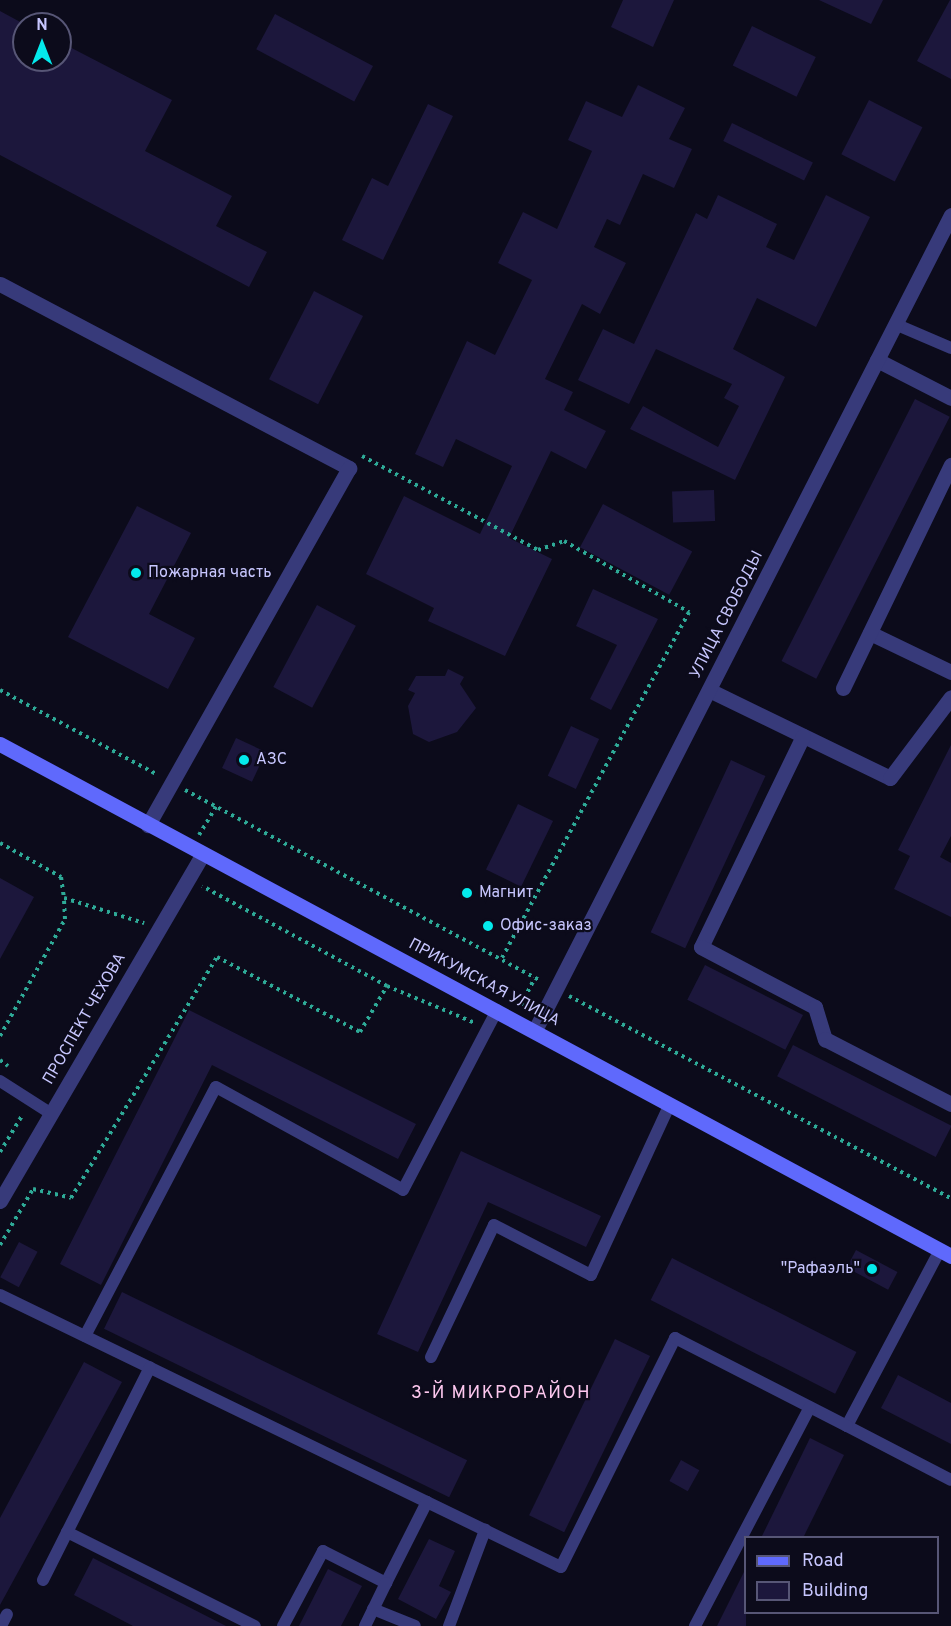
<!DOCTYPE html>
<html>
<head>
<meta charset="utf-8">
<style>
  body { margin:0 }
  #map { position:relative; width:951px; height:1626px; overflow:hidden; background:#0c0b1b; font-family:Overpass,sans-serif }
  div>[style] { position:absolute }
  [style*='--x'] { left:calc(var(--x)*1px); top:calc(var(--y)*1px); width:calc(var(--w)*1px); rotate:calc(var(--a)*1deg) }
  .building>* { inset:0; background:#1c173c; transform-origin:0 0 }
  .path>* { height:4px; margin-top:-2px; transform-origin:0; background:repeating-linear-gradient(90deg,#2eaa97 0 3px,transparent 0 7.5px) }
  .lane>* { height:12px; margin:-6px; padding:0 6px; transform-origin:6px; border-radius:6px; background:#373a7a }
  .street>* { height:15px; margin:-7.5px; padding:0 7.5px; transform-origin:7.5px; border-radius:7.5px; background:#373a7a }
  .secondary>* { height:15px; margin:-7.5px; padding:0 7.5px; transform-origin:7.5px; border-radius:7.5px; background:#5f69fc }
  .dots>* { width:16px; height:16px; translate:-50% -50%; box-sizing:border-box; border:3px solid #0c0b1b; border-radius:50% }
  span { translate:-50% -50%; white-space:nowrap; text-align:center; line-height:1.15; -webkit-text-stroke:4.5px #0c0b1b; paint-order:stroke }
  .poi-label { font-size:16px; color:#c7c6fe }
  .left { translate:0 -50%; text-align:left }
  .right { translate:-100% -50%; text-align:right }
  .street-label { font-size:16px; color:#c7c6fe }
  .neighbourhood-label { font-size:18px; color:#fec8ef; letter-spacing:1.5px }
  .legend { position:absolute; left:744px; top:1536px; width:195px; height:78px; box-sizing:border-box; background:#0c0b1b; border:2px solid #575676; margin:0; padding:8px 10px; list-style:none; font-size:18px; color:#c7c6fe }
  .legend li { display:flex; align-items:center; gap:12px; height:30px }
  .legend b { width:30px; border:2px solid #575676 }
  .north { position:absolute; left:12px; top:12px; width:60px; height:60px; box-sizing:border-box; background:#0c0b1b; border:2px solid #575676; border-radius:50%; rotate:0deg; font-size:16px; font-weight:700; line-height:24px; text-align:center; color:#c7c6fe }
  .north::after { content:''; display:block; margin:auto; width:21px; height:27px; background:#04eaec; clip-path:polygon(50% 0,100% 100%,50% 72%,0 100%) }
</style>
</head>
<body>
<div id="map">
  <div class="building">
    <i style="clip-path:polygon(623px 0,674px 0,653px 47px,611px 27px)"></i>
    <i style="clip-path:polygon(819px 0,883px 0,871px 24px)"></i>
    <i style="clip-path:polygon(950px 0,951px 0,951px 79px,917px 61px)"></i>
    <i style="clip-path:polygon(0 11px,24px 24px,24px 60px,60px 60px,60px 42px,172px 100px,145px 151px,232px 196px,216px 226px,267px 252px,249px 287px,0 155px)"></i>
    <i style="left:275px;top:14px;width:111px;height:40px;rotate:28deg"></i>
    <i style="left:752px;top:26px;width:71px;height:44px;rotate:26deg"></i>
    <i style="clip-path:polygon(638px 85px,685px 108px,669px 139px,692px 149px,674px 188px,643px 174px,620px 225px,607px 219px,594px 247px,626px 263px,600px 314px,582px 304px,545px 379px,573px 392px,564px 410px,606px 431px,586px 469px,551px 451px,509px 538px,552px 559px,505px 656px,428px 621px,434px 608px,366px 574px,404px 496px,480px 534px,512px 466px,456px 439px,443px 467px,415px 454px,467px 341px,495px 355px,532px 280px,498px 263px,523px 212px,557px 229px,592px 151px,568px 140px,586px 101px,622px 117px)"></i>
    <i style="left:869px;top:100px;width:60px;height:61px;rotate:27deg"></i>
    <i style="clip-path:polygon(428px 104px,453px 116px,383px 260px,342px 240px,372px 178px,388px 186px)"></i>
    <i style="left:732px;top:123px;width:90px;height:20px;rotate:26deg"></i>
    <i style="clip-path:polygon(718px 195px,777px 224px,766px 247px,794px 260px,826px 195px,870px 217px,816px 327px,757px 298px,733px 349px,785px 377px,735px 480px,630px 429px,643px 406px,718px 447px,739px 406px,724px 398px,732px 384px,656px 349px,629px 404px,578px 380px,603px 329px,634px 344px,696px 213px,707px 219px)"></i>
    <i style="left:314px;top:291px;width:55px;height:99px;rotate:27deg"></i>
    <i style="left:915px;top:399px;width:39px;height:294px;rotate:27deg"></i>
    <i style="left:714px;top:490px;width:31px;height:42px;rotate:88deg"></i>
    <i style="left:603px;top:504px;width:101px;height:49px;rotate:28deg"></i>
    <i style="clip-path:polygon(137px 506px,191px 533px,149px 614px,195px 638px,168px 689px,68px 637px)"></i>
    <i style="clip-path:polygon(593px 589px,658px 619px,611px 710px,590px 699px,617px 645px,576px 626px)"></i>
    <i style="left:317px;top:605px;width:44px;height:93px;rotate:28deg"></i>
    <i style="clip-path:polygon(448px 669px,464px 677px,460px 684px,476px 708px,457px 732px,429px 742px,413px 734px,408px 706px,415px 693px,408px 690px,416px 676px,445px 676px)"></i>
    <i style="left:571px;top:726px;width:31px;height:55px;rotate:25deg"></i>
    <i style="left:236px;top:738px;width:33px;height:33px;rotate:25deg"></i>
    <i style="clip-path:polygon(951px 745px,951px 836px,940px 857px,951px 863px,951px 917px,894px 889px,910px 856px,898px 850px)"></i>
    <i style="left:731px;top:760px;width:38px;height:190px;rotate:25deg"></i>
    <i style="left:518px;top:804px;width:39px;height:73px;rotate:26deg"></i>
    <i style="clip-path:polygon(0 878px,34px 897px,0 959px)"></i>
    <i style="left:705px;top:965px;width:110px;height:39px;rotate:27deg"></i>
    <i style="clip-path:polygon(189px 1010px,416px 1124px,398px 1159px,212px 1065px,101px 1285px,60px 1264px)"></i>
    <i style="left:793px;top:1045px;width:178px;height:35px;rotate:27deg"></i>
    <i style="clip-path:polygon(461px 1151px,601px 1216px,586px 1247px,488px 1202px,418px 1352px,377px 1334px)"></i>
    <i style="left:19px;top:1242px;width:21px;height:40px;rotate:28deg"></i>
    <i style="left:856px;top:1250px;width:47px;height:20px;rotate:28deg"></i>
    <i style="left:672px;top:1258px;width:207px;height:47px;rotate:27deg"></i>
    <i style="left:122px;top:1292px;width:384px;height:41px;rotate:26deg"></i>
    <i style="left:615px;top:1339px;width:39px;height:196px;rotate:26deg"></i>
    <i style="clip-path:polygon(84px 1362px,122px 1382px,0 1605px,0 1518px)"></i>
    <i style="clip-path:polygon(898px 1375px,951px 1403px,951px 1444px,881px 1408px)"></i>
    <i style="clip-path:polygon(810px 1438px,844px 1455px,803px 1538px,761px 1538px)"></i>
    <i style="left:681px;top:1460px;width:21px;height:24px;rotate:29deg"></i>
    <i style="clip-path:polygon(429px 1539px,455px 1551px,439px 1586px,451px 1592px,436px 1619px,398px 1599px)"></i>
    <i style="clip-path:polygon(93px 1558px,226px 1626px,133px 1626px,74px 1595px)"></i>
    <i style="clip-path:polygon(746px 1568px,746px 1626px,717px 1626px)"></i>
    <i style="clip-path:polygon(328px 1569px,362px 1586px,341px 1626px,299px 1626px)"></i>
  </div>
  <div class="path">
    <i style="--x:362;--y:456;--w:200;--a:28.1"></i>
    <i style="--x:538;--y:550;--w:28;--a:-19"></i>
    <i style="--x:564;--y:541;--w:144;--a:29.6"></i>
    <i style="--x:689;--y:612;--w:396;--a:118.4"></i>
    <i style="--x:0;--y:690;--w:179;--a:28.3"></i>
    <i style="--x:185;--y:790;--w:404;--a:28.2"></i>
    <i style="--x:199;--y:835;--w:33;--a:-59"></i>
    <i style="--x:0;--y:843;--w:70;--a:29.1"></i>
    <i style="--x:61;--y:877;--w:21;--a:82"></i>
    <i style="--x:387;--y:986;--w:95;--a:22.8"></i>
    <i style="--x:569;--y:996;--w:432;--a:27.9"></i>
    <i style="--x:521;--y:1005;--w:30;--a:-63"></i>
    <i style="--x:0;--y:1036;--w:134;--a:-60.9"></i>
    <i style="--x:65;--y:919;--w:21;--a:-93"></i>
    <i style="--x:64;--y:898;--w:84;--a:17.4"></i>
    <i style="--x:0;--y:1060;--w:10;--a:37"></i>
    <i style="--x:0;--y:1152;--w:44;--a:-58.8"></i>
    <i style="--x:0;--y:1245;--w:65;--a:-59.5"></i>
    <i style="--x:33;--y:1189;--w:39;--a:13"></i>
    <i style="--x:71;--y:1198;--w:282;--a:-58.8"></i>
    <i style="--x:217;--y:957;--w:161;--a:27.7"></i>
    <i style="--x:360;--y:1032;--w:53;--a:-59.6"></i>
    <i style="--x:387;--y:986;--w:210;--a:-151.6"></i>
  </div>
  <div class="lane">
    <i style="--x:895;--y:324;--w:61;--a:23.2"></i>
    <i style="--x:0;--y:1081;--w:59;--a:32.6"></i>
    <i style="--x:940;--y:1250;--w:199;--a:117.9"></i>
    <i style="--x:847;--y:1426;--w:117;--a:27.4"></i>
    <i style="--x:0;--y:1295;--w:623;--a:25.87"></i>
    <i style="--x:561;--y:1567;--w:256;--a:-63.5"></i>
    <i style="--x:675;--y:1338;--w:193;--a:27.1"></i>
    <i style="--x:85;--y:1336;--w:281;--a:-62.3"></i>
    <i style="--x:216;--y:1087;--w:213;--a:28.8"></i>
    <i style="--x:403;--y:1190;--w:203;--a:-62.4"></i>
    <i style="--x:431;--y:1357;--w:146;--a:-64.5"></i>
    <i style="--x:494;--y:1225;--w:109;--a:27.3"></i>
    <i style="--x:591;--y:1275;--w:188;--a:-65.2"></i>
    <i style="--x:67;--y:1532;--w:210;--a:26.6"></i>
    <i style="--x:43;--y:1580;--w:238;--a:-63.3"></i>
    <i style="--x:386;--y:1583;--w:91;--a:-63.2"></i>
    <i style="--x:373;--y:1609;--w:45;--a:22"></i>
    <i style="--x:1;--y:1626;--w:13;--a:-63"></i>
    <i style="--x:283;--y:1626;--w:85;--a:-61.9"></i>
    <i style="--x:323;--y:1551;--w:71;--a:26.9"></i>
    <i style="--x:386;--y:1583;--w:48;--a:116"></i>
    <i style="--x:449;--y:1626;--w:103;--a:-69.4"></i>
    <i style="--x:695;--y:1626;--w:247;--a:-62.3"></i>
  </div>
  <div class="street">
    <i style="--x:0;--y:284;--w:395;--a:27.8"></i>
    <i style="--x:349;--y:468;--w:410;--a:119.4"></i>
    <i style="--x:877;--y:360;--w:83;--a:27.2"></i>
    <i style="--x:870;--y:633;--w:90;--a:25.7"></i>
    <i style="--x:843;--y:688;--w:248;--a:-64.2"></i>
    <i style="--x:709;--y:690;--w:201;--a:25.9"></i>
    <i style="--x:890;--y:778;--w:101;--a:-53"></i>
    <i style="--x:803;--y:736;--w:234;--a:115.8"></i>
    <i style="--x:701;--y:947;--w:129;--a:27.8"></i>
    <i style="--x:815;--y:1007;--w:34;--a:73"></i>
    <i style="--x:825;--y:1039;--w:142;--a:27.3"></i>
    <i style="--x:535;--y:1030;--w:915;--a:-62.96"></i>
    <i style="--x:0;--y:1201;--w:401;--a:-59.7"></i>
  </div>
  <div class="secondary">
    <i style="--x:0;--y:744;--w:1080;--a:28.3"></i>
  </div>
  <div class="dots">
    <i style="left:136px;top:573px;background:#04eaec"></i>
    <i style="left:244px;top:760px;background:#04eaec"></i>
    <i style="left:467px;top:893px;background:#04eaec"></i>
    <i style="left:488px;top:926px;background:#04eaec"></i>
    <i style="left:872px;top:1269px;background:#04eaec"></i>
  </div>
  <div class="poi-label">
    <span class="left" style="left:148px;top:573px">Пожарная часть</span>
    <span class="left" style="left:256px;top:760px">АЗС</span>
    <span class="left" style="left:479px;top:893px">Магнит</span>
    <span class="left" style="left:500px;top:926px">Офис-заказ</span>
    <span class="right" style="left:860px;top:1269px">"Рафаэль"</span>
  </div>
  <div class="street-label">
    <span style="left:727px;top:615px;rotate:-63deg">УЛИЦА СВОБОДЫ</span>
    <span style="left:484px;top:983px;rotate:28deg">ПРИКУМСКАЯ УЛИЦА</span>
    <span style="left:85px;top:1019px;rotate:-60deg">ПРОСПЕКТ ЧЕХОВА</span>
  </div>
  <div class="neighbourhood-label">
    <span style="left:501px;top:1394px">3-Й МИКРОРАЙОН</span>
  </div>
  <ul class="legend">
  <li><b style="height:8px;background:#5f69fc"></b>Road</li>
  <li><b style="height:16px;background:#1c173c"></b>Building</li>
  </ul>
  <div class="north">N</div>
</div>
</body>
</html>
